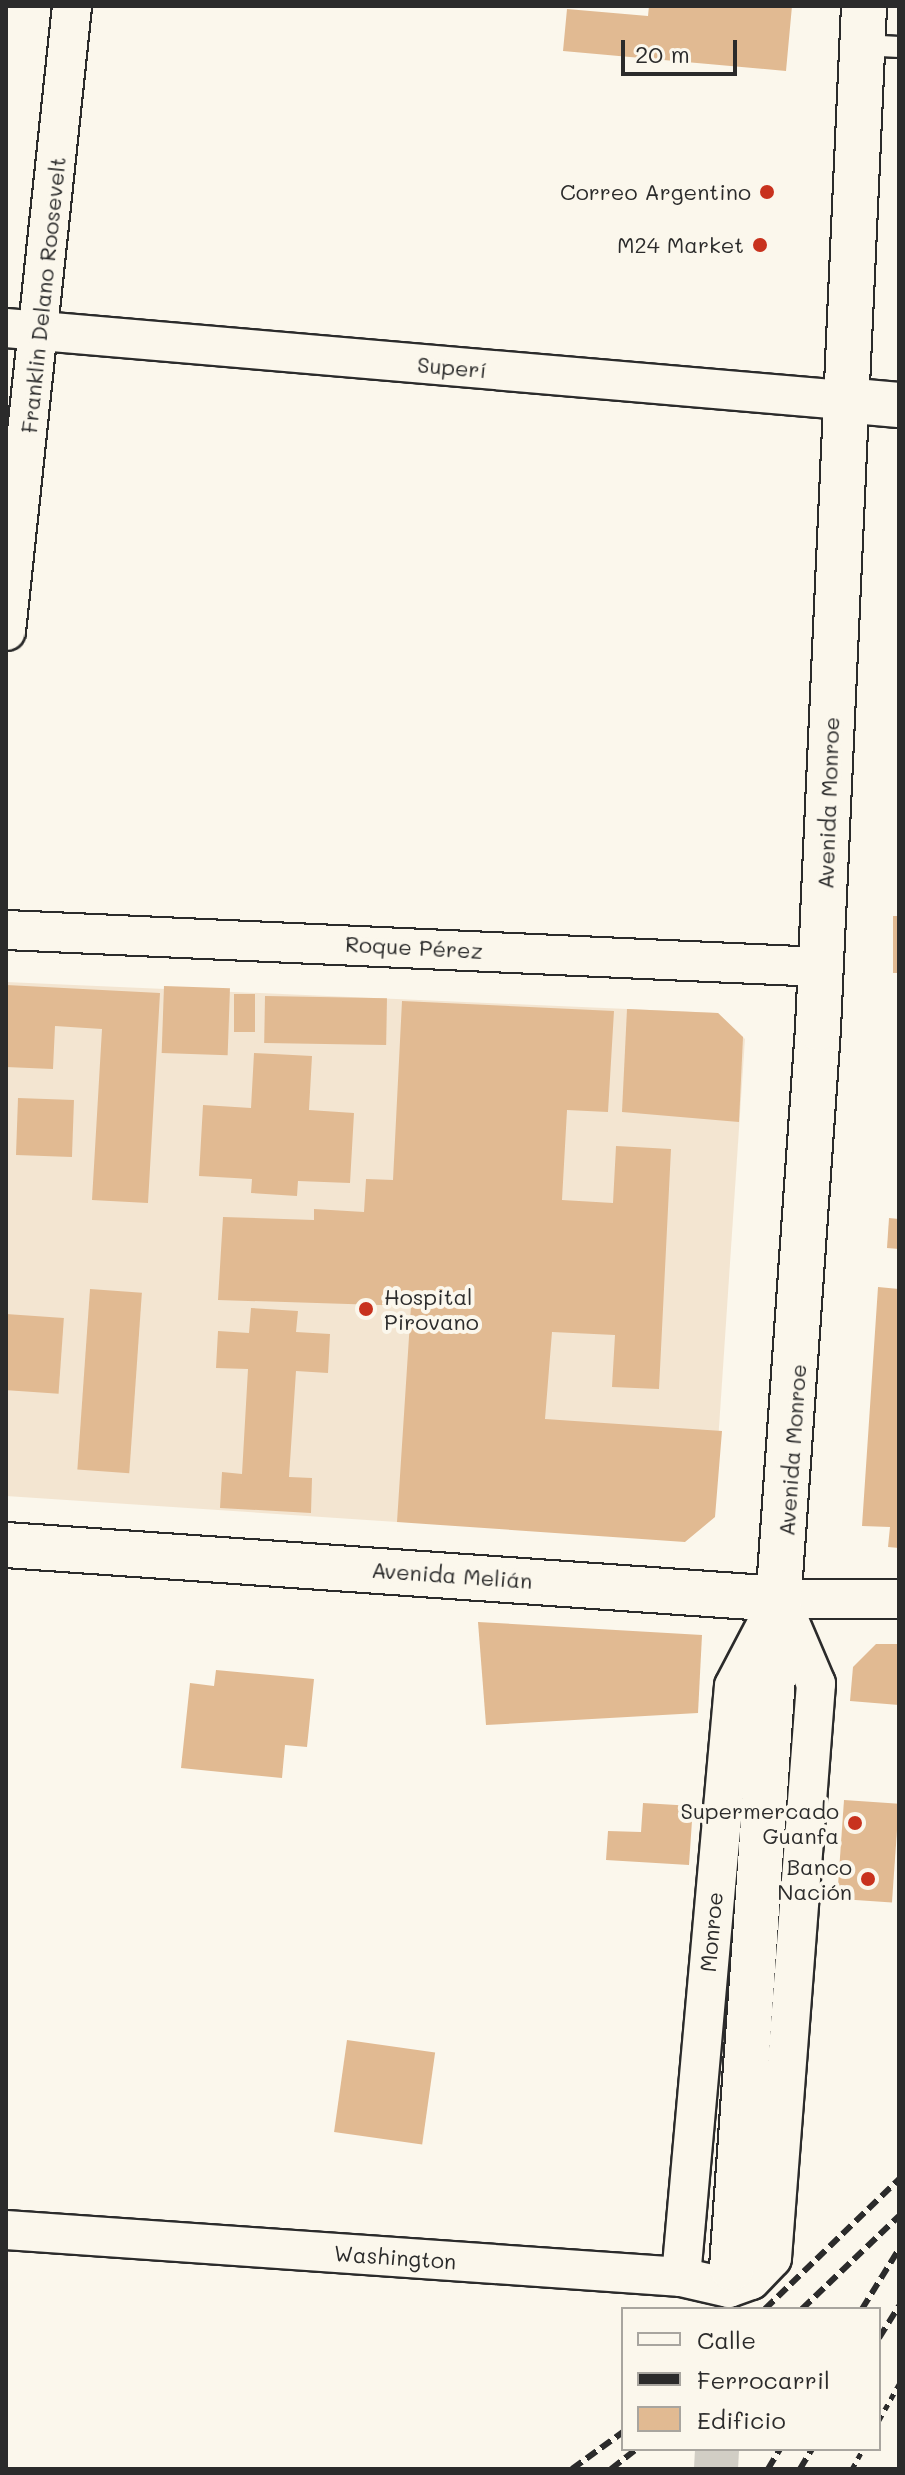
<!DOCTYPE html>
<html>
<head>
<meta charset="utf-8">
<style>
  body { margin:0 }
  #map { position:relative; width:905px; height:2475px; overflow:hidden; background:#fbf7ec; font-family:Mali,sans-serif }
  div>[style] { position:absolute }
  [style*='--x'] { left:calc(var(--x)*1px); top:calc(var(--y)*1px); width:calc(var(--w)*1px); rotate:calc(var(--a)*1deg) }
  .built>* { inset:0; background:#f3e5d1 }
  .building>* { inset:0; background:#e1ba92; transform-origin:0 0 }
  .secondary-tunnel>* { height:44px; margin-top:-22px; transform-origin:0; background:repeating-linear-gradient(90deg,#d1cec5 0 44px,transparent 0 66px) }
  .path>* { height:5px; margin-top:-2.5px; transform-origin:0; background:repeating-linear-gradient(90deg,#2b2b2b 0 6px,transparent 0 12px) }
  .roads { filter:drop-shadow(2px 0 #2b2b2b) drop-shadow(-2px 0 #2b2b2b) drop-shadow(0 2px #2b2b2b) drop-shadow(0 -2px #2b2b2b) }
  .lane>* { height:20px; margin:-10px; padding:0 10px; transform-origin:10px; border-radius:10px; background:#fbf7ec }
  .street>* { height:38px; margin:-19px; padding:0 19px; transform-origin:19px; border-radius:19px; background:#fbf7ec }
  .secondary>* { height:44px; margin:-22px; padding:0 22px; transform-origin:22px; border-radius:22px; background:#fbf7ec }
  .rail>* { height:6px; margin-top:-3px; transform-origin:0; background:repeating-linear-gradient(90deg,#2b2b2b 0 12px,transparent 0 18px) }
  .dots>* { width:22px; height:22px; translate:-50% -50%; box-sizing:border-box; border:4px solid #fbf7ec; border-radius:50% }
  span { translate:-50% -50%; white-space:nowrap; text-align:center; line-height:1.15; -webkit-text-stroke:8px #fbf7ec; paint-order:stroke }
  .poi-label { font-size:22px; color:#2b2b2b }
  .right { translate:-100% -50%; text-align:right }
  .left { translate:0 -50%; text-align:left }
  .street-label { font-size:22px; color:#2b2b2b }
  .frame { position:absolute; inset:0; border:8px solid #2b2b2b; pointer-events:none }
  .legend { position:absolute; left:621px; top:2307px; width:260px; height:144px; box-sizing:border-box; background:#fbf7ec; border:2px solid #a8a59f; margin:0; padding:10px 14px; list-style:none; font-size:24px; color:#2b2b2b }
  .legend li { display:flex; align-items:center; gap:16px; height:40px }
  .legend b { width:40px; border:2px solid #a8a59f }
  .scale { position:absolute; left:621px; top:40px; width:116px; height:36px; box-sizing:border-box; border:4px solid #2b2b2b; border-top:0; padding-left:10px; font-size:24px; line-height:28px; white-space:nowrap; color:#2b2b2b; -webkit-text-stroke:6px #fbf7ec; paint-order:stroke }
</style>
</head>
<body>
<div id="map">
  <div class="built">
    <i style="clip-path:polygon(6px 982px,718px 1013px,745px 1039px,713px 1517px,397px 1522px,6px 1496px)"></i>
  </div>
  <div class="building">
    <i style="clip-path:polygon(649px 6px,792px 6px,786px 71px,563px 51px,567px 9px,648px 16px)"></i>
    <i style="left:893px;top:916px;width:6px;height:57px"></i>
    <i style="clip-path:polygon(6px 985px,160px 993px,148px 1203px,92px 1200px,102px 1029px,55px 1026px,53px 1069px,6px 1067px)"></i>
    <i style="left:164px;top:986px;width:66px;height:67px;rotate:2deg"></i>
    <i style="left:234px;top:994px;width:21px;height:38px"></i>
    <i style="left:265px;top:996px;width:122px;height:47px;rotate:1deg"></i>
    <i style="clip-path:polygon(402px 1001px,614px 1011px,608px 1112px,567px 1110px,562px 1200px,613px 1203px,616px 1146px,671px 1149px,659px 1389px,612px 1387px,615px 1335px,552px 1332px,545px 1419px,722px 1431px,715px 1517px,685px 1542px,397px 1522px,411px 1306px,218px 1300px,223px 1217px,314px 1220px,314px 1209px,364px 1212px,366px 1179px,393px 1180px)"></i>
    <i style="clip-path:polygon(627px 1009px,718px 1013px,743px 1037px,739px 1122px,622px 1112px)"></i>
    <i style="clip-path:polygon(254px 1053px,312px 1056px,309px 1110px,354px 1113px,350px 1183px,298px 1181px,297px 1196px,251px 1193px,252px 1179px,199px 1176px,203px 1105px,251px 1108px)"></i>
    <i style="left:18px;top:1098px;width:56px;height:57px;rotate:2deg"></i>
    <i style="clip-path:polygon(889px 1218px,899px 1219px,899px 1249px,887px 1248px)"></i>
    <i style="clip-path:polygon(878px 1287px,899px 1289px,899px 1548px,888px 1547px,890px 1527px,862px 1526px)"></i>
    <i style="left:90px;top:1289px;width:52px;height:181px;rotate:4deg"></i>
    <i style="clip-path:polygon(251px 1308px,298px 1311px,296px 1332px,330px 1334px,328px 1373px,296px 1371px,289px 1477px,312px 1478px,311px 1513px,220px 1508px,222px 1472px,242px 1474px,248px 1369px,216px 1368px,218px 1331px,249px 1333px)"></i>
    <i style="left:6px;top:1314px;width:58px;height:76px;rotate:4deg"></i>
    <i style="clip-path:polygon(478px 1622px,702px 1635px,698px 1713px,486px 1725px)"></i>
    <i style="clip-path:polygon(876px 1644px,899px 1644px,899px 1705px,850px 1701px,853px 1667px)"></i>
    <i style="clip-path:polygon(216px 1670px,314px 1679px,307px 1747px,285px 1745px,282px 1778px,181px 1768px,190px 1683px,214px 1686px)"></i>
    <i style="left:844px;top:1800px;width:55px;height:99px;rotate:4deg"></i>
    <i style="clip-path:polygon(643px 1803px,693px 1806px,689px 1865px,606px 1860px,608px 1831px,641px 1832px)"></i>
    <i style="left:347px;top:2040px;width:89px;height:93px;rotate:8deg"></i>
  </div>
  <div class="secondary-tunnel">
    <i style="--x:716;--y:2469;--w:20;--a:-87"></i>
  </div>
  <div class="path">
    <i style="--x:879;--y:2420;--w:41;--a:-60.9"></i>
    <i style="--x:852;--y:2469;--w:23;--a:-61"></i>
  </div>
  <div class="roads">
    <div class="lane">
      <i style="--x:862;--y:45;--w:37;--a:3"></i>
    </div>
    <div class="street">
      <i style="--x:6;--y:328;--w:840;--a:4.92"></i>
      <i style="--x:6;--y:631;--w:628;--a:-83.97"></i>
      <i style="--x:6;--y:930;--w:817;--a:2.6"></i>
      <i style="--x:780;--y:1599;--w:119;--a:0"></i>
      <i style="--x:6;--y:2230;--w:677;--a:3.98"></i>
      <i style="--x:681;--y:2277;--w:49;--a:12.9"></i>
      <i style="--x:729;--y:2288;--w:23;--a:-20"></i>
      <i style="--x:751;--y:2280;--w:30;--a:-46"></i>
      <i style="--x:772;--y:2258;--w:576;--a:-85.62"></i>
      <i style="--x:816;--y:1684;--w:92;--a:-113"></i>
      <i style="--x:681;--y:2277;--w:593;--a:-84.88"></i>
      <i style="--x:734;--y:1686;--w:93;--a:-62.3"></i>
    </div>
    <div class="secondary">
      <i style="--x:843;--y:400;--w:56;--a:5.1"></i>
      <i style="--x:6;--y:1545;--w:776;--a:3.99"></i>
      <i style="--x:732;--y:2268;--w:1243;--a:-86.03"></i>
      <i style="--x:818;--y:1028;--w:1023;--a:-87.42"></i>
    </div>
  </div>
  <div class="rail">
    <i style="--x:765;--y:2309;--w:187;--a:-44.1"></i>
    <i style="--x:802;--y:2309;--w:134;--a:-43.8"></i>
    <i style="--x:862;--y:2309;--w:70;--a:-58.3"></i>
    <i style="--x:879;--y:2338;--w:38;--a:-58"></i>
    <i style="--x:572;--y:2469;--w:63;--a:-36"></i>
    <i style="--x:611;--y:2469;--w:33;--a:-38"></i>
    <i style="--x:768;--y:2469;--w:23;--a:-59"></i>
    <i style="--x:800;--y:2469;--w:23;--a:-59"></i>
  </div>
  <div class="dots">
    <i style="left:767px;top:192px;background:#c8321e"></i>
    <i style="left:760px;top:245px;background:#c8321e"></i>
    <i style="left:366px;top:1309px;background:#c8321e"></i>
    <i style="left:855px;top:1823px;background:#c8321e"></i>
    <i style="left:868px;top:1879px;background:#c8321e"></i>
  </div>
  <div class="poi-label">
    <span class="right" style="left:751px;top:192px">Correo Argentino</span>
    <span class="right" style="left:744px;top:245px">M24 Market</span>
    <span class="left" style="left:384px;top:1309px">Hospital<br>Pirovano</span>
    <span class="right" style="left:839px;top:1823px">Supermercado<br>Guanfa</span>
    <span class="right" style="left:852px;top:1879px">Banco<br>Nación</span>
  </div>
  <div class="street-label">
    <span style="left:43px;top:295px;rotate:-84deg">Franklin Delano Roosevelt</span>
    <span style="left:452px;top:367px;rotate:5deg">Superí</span>
    <span style="left:828px;top:803px;rotate:-88deg">Avenida Monroe</span>
    <span style="left:414px;top:947px;rotate:3deg">Roque Pérez</span>
    <span style="left:792px;top:1450px;rotate:-86deg">Avenida Monroe</span>
    <span style="left:452px;top:1575px;rotate:4deg">Avenida Melián</span>
    <span style="left:711px;top:1932px;rotate:-85deg">Monroe</span>
    <span style="left:395px;top:2257px;rotate:4deg">Washington</span>
  </div>
  <div class="frame"></div>
  <ul class="legend">
  <li><b style="height:10px;background:#fbf7ec"></b>Calle</li>
  <li><b style="height:10px;background:#2b2b2b"></b>Ferrocarril</li>
  <li><b style="height:22px;background:#e1ba92"></b>Edificio</li>
  </ul>
  <div class="scale">20 m</div>
</div>
</body>
</html>
